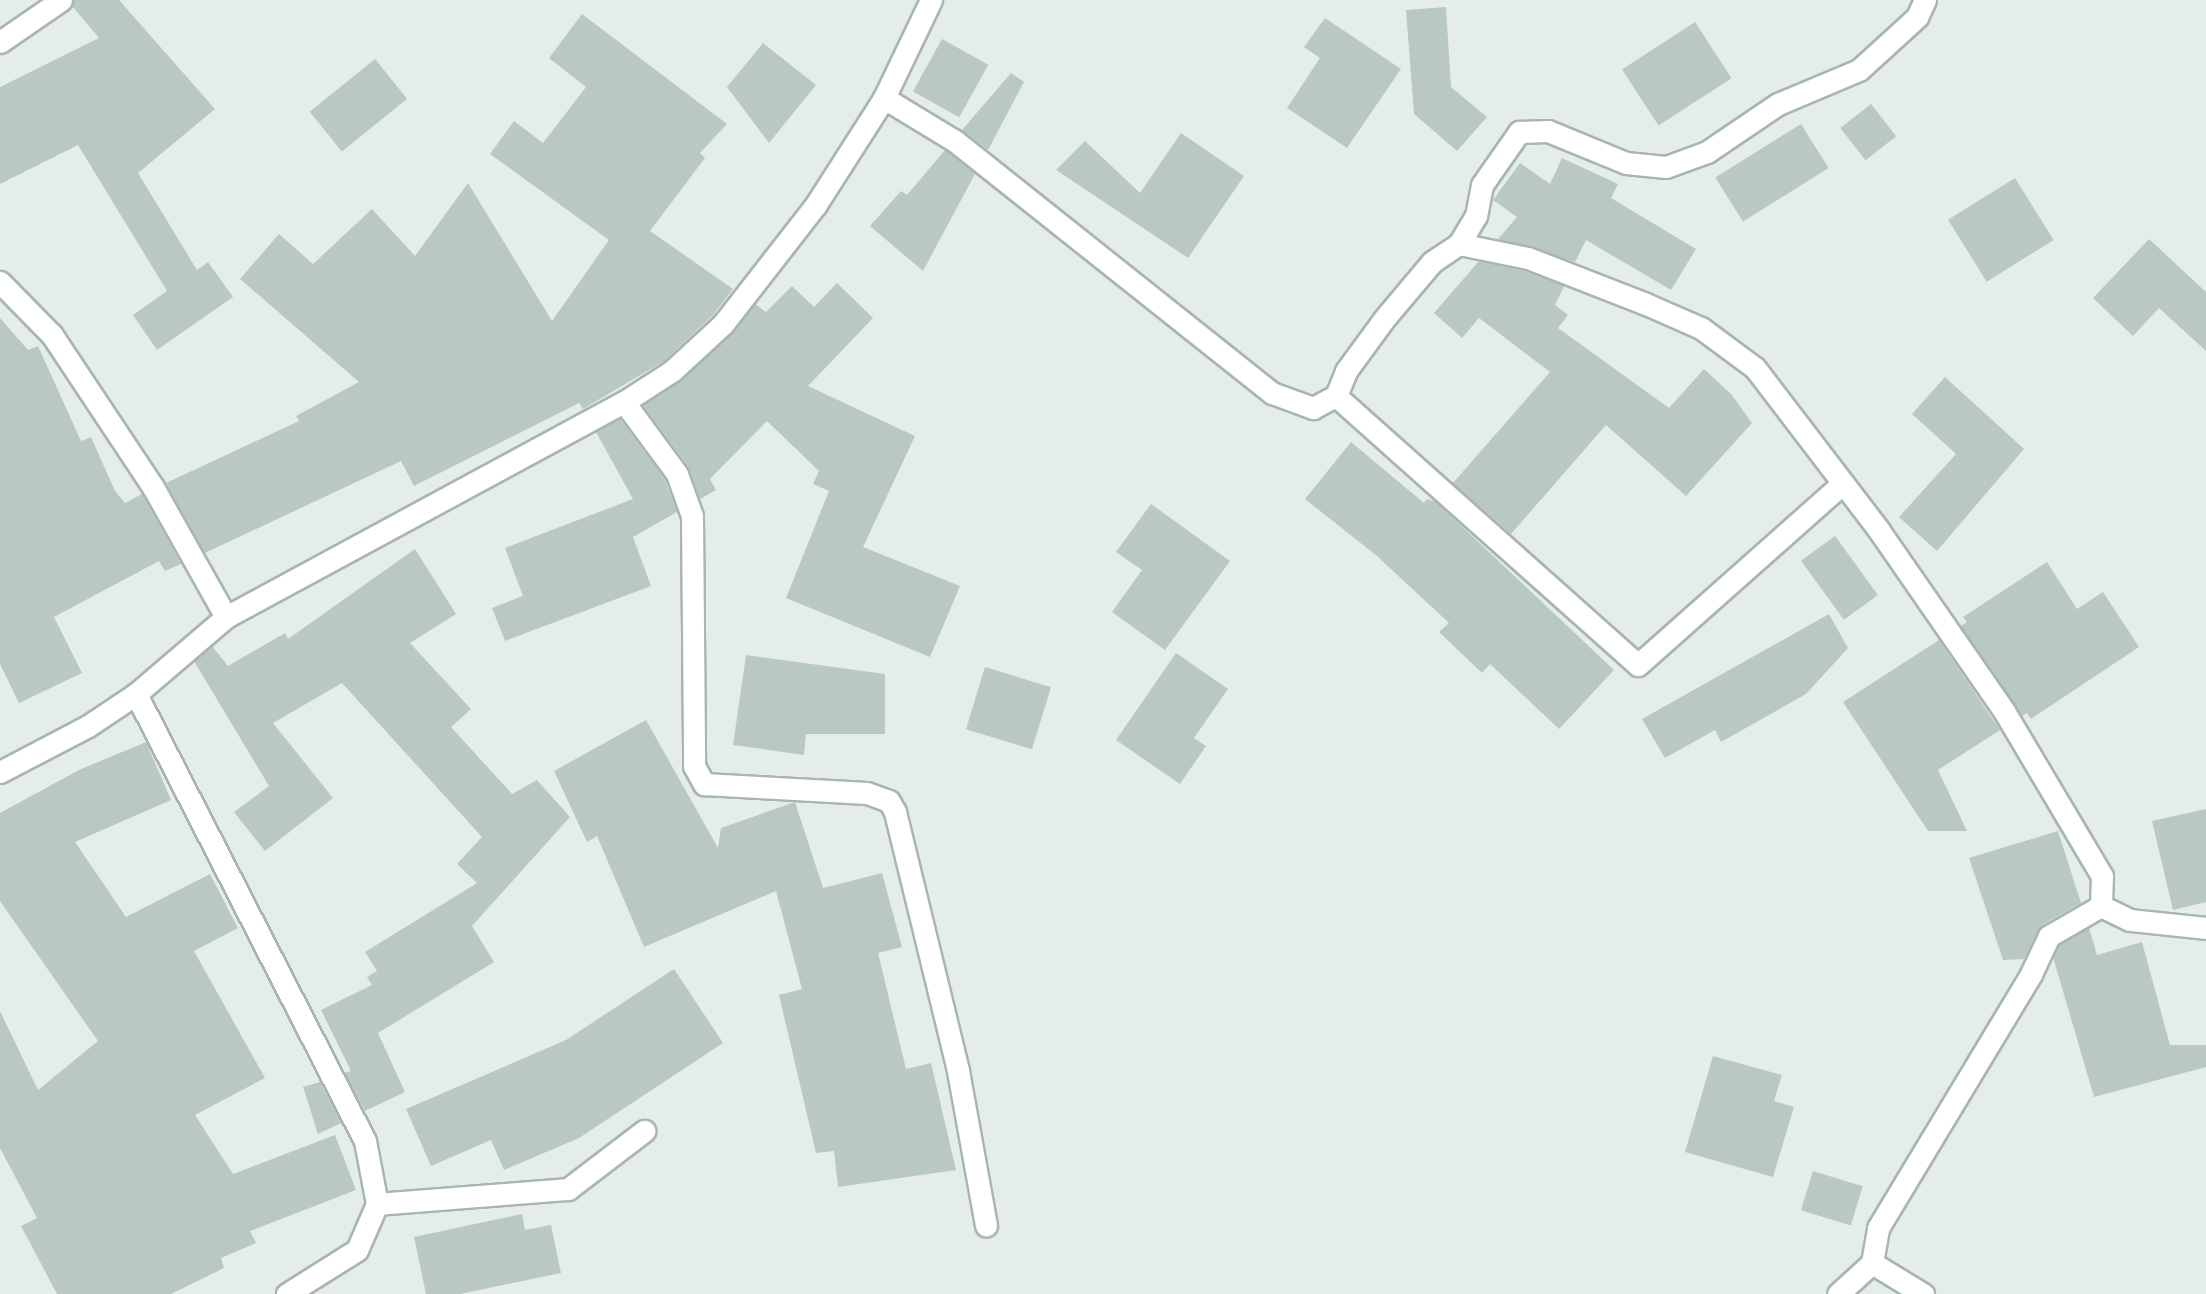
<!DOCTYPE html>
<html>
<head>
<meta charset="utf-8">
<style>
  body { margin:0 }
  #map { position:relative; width:2206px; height:1294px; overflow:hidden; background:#e5ede9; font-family:"Golos Text",sans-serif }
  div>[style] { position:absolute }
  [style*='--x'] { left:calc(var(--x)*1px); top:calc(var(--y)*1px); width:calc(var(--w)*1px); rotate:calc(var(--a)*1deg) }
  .building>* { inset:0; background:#bac8c2; transform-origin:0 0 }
  .roads { filter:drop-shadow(2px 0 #a8b5b0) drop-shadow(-2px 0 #a8b5b0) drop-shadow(0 2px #a8b5b0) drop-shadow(0 -2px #a8b5b0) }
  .street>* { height:21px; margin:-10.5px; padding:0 10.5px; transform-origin:10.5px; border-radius:10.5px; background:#fff }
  span { translate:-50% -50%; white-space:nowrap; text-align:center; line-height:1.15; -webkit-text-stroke:7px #f6faf7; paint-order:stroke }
</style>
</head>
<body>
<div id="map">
  <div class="building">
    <i style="clip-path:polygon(74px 0,119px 0,215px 109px,138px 173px,197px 270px,208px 262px,233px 297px,157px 350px,133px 315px,167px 291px,78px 145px,0 184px,0 87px,99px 38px,72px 6px)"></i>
    <i style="clip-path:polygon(1446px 7px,1451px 87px,1487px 117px,1457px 151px,1414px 114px,1406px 10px)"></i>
    <i style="clip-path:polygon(582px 14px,727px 124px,700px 153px,705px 158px,650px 231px,733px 289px,713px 315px,664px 361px,583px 409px,579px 403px,414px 486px,401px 461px,205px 553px,166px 483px,299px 421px,296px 416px,359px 382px,240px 279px,279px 234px,313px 264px,372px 209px,415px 256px,468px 183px,552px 321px,609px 240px,490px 154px,514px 121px,543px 143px,586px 87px,549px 58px)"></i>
    <i style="clip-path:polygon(1325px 18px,1401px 69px,1347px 148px,1287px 108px,1320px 58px,1304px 47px)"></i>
    <i style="left:1695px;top:22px;width:67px;height:87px;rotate:57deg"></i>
    <i style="left:942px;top:39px;width:53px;height:60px;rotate:29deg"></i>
    <i style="clip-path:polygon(763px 43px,816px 85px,769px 143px,727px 87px)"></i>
    <i style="left:375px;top:59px;width:51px;height:84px;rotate:51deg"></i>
    <i style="clip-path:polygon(1011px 73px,1024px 82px,988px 150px,962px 130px)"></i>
    <i style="left:1871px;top:104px;width:41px;height:39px;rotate:52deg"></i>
    <i style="left:1801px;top:124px;width:52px;height:101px;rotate:58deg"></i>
    <i style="clip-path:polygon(1181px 133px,1244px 176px,1188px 258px,1056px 170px,1085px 141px,1140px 193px)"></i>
    <i style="clip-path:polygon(945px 150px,975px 174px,923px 271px,870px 226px,901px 191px,907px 195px)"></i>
    <i style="clip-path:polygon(1562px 158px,1618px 184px,1611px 198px,1696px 249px,1671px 290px,1586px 240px,1575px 262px,1498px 239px,1517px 217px,1493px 200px,1520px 163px,1550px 184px)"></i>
    <i style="left:2015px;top:178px;width:73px;height:79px;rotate:58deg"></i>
    <i style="clip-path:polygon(2149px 239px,2206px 292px,2206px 351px,2159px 308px,2133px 336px,2093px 298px)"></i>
    <i style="clip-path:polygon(1479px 261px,1524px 271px,1564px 286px,1555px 305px,1568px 315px,1558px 328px,1669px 408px,1704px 369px,1731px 394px,1752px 423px,1686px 496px,1606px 425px,1511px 534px,1453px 483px,1550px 372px,1479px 318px,1462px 338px,1434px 313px)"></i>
    <i style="clip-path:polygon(837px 283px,873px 318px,808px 386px,915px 436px,863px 547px,960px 586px,930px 657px,786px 598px,829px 491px,813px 484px,819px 471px,767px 421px,710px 479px,716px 490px,700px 499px,688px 466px,643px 405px,681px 381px,732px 334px,755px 304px,766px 312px,792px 286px,814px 307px)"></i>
    <i style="clip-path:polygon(0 318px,28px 350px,38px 346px,81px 441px,91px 437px,115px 491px,125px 503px,142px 494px,181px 564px,165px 571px,159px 561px,54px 617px,82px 673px,19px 703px,0 664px)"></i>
    <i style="clip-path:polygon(1945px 377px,2024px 449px,1937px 551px,1899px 517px,1956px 454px,1912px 414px)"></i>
    <i style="clip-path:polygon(620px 419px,665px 480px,677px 512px,633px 537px,651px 586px,505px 641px,492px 608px,523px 596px,505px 548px,633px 499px,596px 432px)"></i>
    <i style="clip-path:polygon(1351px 442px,1424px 503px,1427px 499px,1436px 502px,1614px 670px,1559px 729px,1490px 664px,1482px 673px,1439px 632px,1449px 623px,1377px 556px,1305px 499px)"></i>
    <i style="clip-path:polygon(1151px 504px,1230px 561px,1165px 650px,1112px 612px,1142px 570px,1116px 552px)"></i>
    <i style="left:1835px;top:536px;width:73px;height:42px;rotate:54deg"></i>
    <i style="clip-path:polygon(415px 549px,456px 614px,410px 643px,471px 709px,451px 727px,512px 794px,537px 780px,570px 817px,472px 926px,494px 962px,378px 1033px,405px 1092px,365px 1111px,345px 1073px,351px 1071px,321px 1010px,372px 985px,367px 977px,377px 971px,365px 952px,477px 883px,457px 864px,482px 837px,342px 683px,273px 723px,333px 798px,265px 851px,234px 812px,269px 786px,194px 661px,212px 646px,228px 666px,285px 633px,288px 639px)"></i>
    <i style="clip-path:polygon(2047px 562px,2077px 609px,2103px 592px,2139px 647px,2031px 719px,2027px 713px,2022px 716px,1961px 626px,1967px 622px,1963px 617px)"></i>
    <i style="clip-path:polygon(1829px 614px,1848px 648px,1806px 694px,1721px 742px,1715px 730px,1665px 758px,1642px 719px)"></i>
    <i style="clip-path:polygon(1939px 640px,2000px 730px,1938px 770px,1967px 831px,1928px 831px,1843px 702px)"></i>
    <i style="clip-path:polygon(1176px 653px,1228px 689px,1194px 738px,1206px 746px,1180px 784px,1116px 740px)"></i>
    <i style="clip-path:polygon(746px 655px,885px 674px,885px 734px,806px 734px,804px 755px,733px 745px)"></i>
    <i style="left:985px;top:667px;width:69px;height:65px;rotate:17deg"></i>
    <i style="clip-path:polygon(646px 720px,718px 848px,721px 828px,795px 802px,823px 888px,882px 873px,902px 947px,878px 953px,906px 1069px,931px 1063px,956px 1170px,838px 1187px,834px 1151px,816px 1153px,779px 995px,802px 989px,776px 891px,644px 947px,597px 836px,587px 842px,554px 771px)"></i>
    <i style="clip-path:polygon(146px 742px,171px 800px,75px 842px,126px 917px,210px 874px,238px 928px,194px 951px,265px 1078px,195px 1115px,233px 1174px,335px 1135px,356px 1190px,250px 1231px,256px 1243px,221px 1258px,224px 1268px,171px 1294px,57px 1294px,21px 1226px,37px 1218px,0 1148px,0 1011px,38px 1090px,98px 1041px,0 901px,0 813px,79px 770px)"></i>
    <i style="clip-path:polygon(2206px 809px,2206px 902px,2173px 910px,2152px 821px)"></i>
    <i style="clip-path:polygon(2058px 831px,2081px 903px,2042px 925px,2024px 959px,2003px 960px,1969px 858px)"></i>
    <i style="clip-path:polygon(2089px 928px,2097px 955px,2142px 942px,2170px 1045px,2206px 1045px,2206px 1067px,2094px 1097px,2053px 957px,2059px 945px)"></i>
    <i style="clip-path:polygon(674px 969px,723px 1043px,579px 1138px,504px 1170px,491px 1140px,431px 1166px,406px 1109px,566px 1040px)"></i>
    <i style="clip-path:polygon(1713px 1056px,1782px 1075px,1774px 1101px,1794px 1107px,1773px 1177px,1685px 1152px)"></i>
    <i style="clip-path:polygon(320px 1082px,341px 1123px,318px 1134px,303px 1087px)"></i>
    <i style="left:1813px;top:1171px;width:52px;height:41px;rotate:17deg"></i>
    <i style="clip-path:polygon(522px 1214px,525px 1230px,551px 1225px,561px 1273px,460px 1294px,426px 1294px,414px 1237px)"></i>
  </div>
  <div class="roads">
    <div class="street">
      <i style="--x:0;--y:42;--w:74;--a:-34.5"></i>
      <i style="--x:884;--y:98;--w:83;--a:31.2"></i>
      <i style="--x:955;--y:141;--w:405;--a:38.5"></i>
      <i style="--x:1272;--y:393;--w:44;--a:20.1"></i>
      <i style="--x:1313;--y:408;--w:26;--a:-28"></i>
      <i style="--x:1336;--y:396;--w:27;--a:-68"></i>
      <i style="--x:1346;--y:371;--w:64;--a:-53.8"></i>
      <i style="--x:1384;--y:319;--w:75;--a:-49.9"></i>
      <i style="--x:1432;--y:262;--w:32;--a:-34"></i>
      <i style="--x:1459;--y:244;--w:33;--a:-59"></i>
      <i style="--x:1476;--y:216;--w:32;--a:-79"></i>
      <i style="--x:1482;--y:185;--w:65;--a:-55.1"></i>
      <i style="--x:1519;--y:132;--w:29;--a:-2"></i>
      <i style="--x:1548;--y:131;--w:84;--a:22.3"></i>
      <i style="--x:1626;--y:163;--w:40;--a:5.7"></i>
      <i style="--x:1666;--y:167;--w:44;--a:-20.1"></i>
      <i style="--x:1707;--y:152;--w:86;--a:-34.1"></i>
      <i style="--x:1778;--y:104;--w:88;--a:-22.8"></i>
      <i style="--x:1859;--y:70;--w:79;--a:-42.4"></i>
      <i style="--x:1917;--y:17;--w:19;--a:-65"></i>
      <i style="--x:1459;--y:244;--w:70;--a:11.5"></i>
      <i style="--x:1528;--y:258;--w:127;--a:21.3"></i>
      <i style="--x:1646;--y:304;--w:60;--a:23.6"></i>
      <i style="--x:1701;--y:328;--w:67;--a:36.5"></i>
      <i style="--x:1755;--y:368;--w:203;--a:52.6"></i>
      <i style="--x:1878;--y:529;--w:221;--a:55.3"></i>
      <i style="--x:2004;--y:711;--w:192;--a:59.3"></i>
      <i style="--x:2102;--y:876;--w:30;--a:92"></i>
      <i style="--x:0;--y:282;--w:74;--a:45.5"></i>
      <i style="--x:52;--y:335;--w:182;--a:56.4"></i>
      <i style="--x:153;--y:487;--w:149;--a:60.7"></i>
      <i style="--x:1336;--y:396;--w:404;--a:41.7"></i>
      <i style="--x:1638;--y:665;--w:274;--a:-41.6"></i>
      <i style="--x:624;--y:402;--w:89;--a:53.6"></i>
      <i style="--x:677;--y:474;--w:45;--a:70.3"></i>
      <i style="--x:692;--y:516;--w:250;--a:89.5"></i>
      <i style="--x:694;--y:766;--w:21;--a:61"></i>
      <i style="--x:704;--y:784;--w:163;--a:3.2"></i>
      <i style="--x:867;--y:793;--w:23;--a:20"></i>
      <i style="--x:889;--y:801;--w:13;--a:61"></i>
      <i style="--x:895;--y:812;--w:267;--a:76.3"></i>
      <i style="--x:958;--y:1071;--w:157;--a:79.7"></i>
      <i style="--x:136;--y:694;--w:502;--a:62.87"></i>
      <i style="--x:365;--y:1141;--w:64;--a:79.2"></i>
      <i style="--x:377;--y:1204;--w:50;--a:113.5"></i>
      <i style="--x:357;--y:1250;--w:83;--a:147.8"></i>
      <i style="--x:0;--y:772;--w:99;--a:-27.6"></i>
      <i style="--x:88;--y:726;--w:58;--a:-33.7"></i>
      <i style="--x:136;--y:694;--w:118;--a:-40.5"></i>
      <i style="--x:226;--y:617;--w:452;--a:-28.4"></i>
      <i style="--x:624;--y:402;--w:57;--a:-32.9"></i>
      <i style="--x:672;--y:371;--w:69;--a:-42.7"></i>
      <i style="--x:723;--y:324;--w:150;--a:-52.1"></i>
      <i style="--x:815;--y:206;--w:128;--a:-57.4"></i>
      <i style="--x:884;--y:98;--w:109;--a:-64.4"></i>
      <i style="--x:2101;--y:906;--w:32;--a:26"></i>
      <i style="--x:2130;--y:920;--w:76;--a:6"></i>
      <i style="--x:377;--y:1204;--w:192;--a:-4.5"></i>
      <i style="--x:568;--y:1189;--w:96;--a:-37.3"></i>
      <i style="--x:1872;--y:1263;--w:60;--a:31.3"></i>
      <i style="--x:1838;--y:1294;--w:46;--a:-42.4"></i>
      <i style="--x:1872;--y:1263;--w:36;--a:-80"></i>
      <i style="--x:1878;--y:1228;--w:297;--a:-58.9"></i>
      <i style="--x:2031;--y:974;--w:42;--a:-64.7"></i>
      <i style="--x:2049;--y:936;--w:60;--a:-30"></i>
    </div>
  </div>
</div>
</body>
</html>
